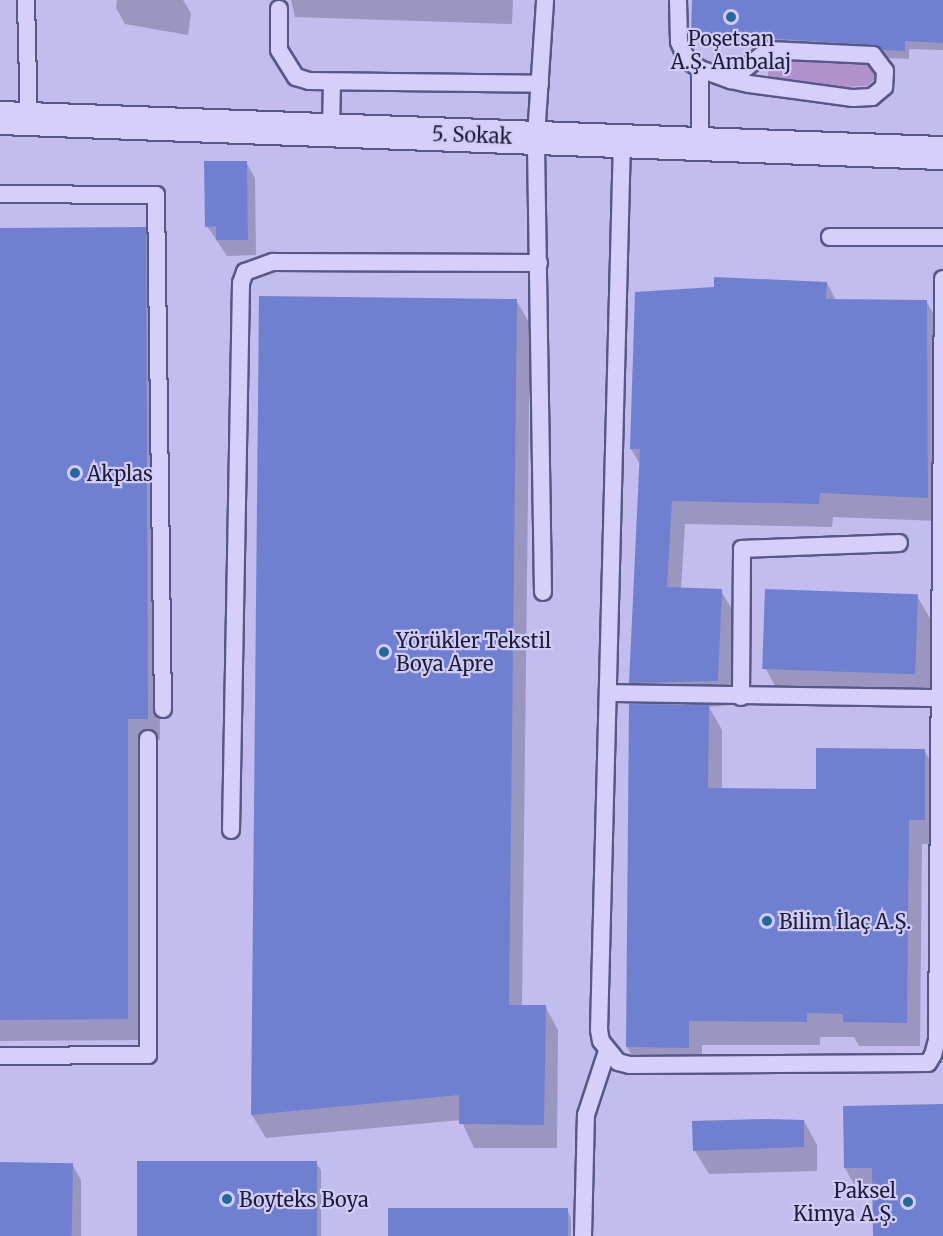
<!DOCTYPE html>
<html>
<head>
<meta charset="utf-8">
<style>
  body { margin:0 }
  #map { position:relative; width:943px; height:1236px; overflow:hidden; background:#c2bcef; font-family:Merriweather,serif }
  div>[style] { position:absolute }
  [style*='--x'] { left:calc(var(--x)*1px); top:calc(var(--y)*1px); width:calc(var(--w)*1px); rotate:calc(var(--a)*1deg) }
  .green>* { inset:0; background:#b190ce }
  .shadow>* { inset:0; background:#0003 }
  .building>* { inset:0; background:#7080d0; transform-origin:0 0 }
  .roads { filter:drop-shadow(2px 0 #555888) drop-shadow(-2px 0 #555888) drop-shadow(0 2px #555888) drop-shadow(0 -2px #555888) }
  .lane>* { height:16px; margin:-8px; padding:0 8px; transform-origin:8px; border-radius:8px; background:#d5cffa }
  .street>* { height:32px; margin:-16px; padding:0 16px; transform-origin:16px; border-radius:16px; background:#d5cffa }
  .dots>* { width:16px; height:16px; translate:-50% -50%; box-sizing:border-box; border:3px solid #d1ccf7; border-radius:50% }
  span { translate:-50% -50%; white-space:nowrap; text-align:center; line-height:1.15; -webkit-text-stroke:4.5px #d1ccf7; paint-order:stroke }
  .poi-label { font-size:20px; color:#1b1d36 }
  .left { translate:0 -50%; text-align:left }
  .right { translate:-100% -50%; text-align:right }
  .street-label { font-size:20px; color:#1b1d36 }
</style>
</head>
<body>
<div id="map">
  <div class="green">
    <i style="clip-path:polygon(783px 56px,863px 60px,874px 67px,876px 78px,867px 86px,842px 87px,768px 77px,768px 69px)"></i>
  </div>
  <div class="shadow">
    <i style="clip-path:polygon(117px 0,183px 0,191px 13px,188px 35px,125px 24px,116px 8px)"></i>
    <i style="clip-path:polygon(291px 0,513px 0,512px 24px,295px 17px)"></i>
    <i style="clip-path:polygon(694px 0,943px 0,943px 50px,909px 49px,909px 59px,888px 58px,879px 52px,697px 41px,692px 33px)"></i>
    <i style="clip-path:polygon(246px 162px,255px 178px,256px 255px,227px 256px,207px 226px)"></i>
    <i style="clip-path:polygon(145px 228px,157px 250px,160px 740px,139px 740px,140px 1040px,0 1041px,0 229px)"></i>
    <i style="clip-path:polygon(827px 283px,836px 300px,927px 302px,940px 326px,940px 521px,833px 517px,832px 527px,685px 524px,681px 589px,721px 591px,735px 614px,731px 705px,709px 707px,722px 730px,722px 790px,817px 790px,924px 750px,938px 774px,938px 844px,922px 844px,920px 1046px,859px 1046px,854px 1037px,820px 1037px,820px 1045px,702px 1045px,702px 1071px,641px 1071px,627px 1047px,644px 706px,631px 682px,641px 466px,631px 449px)"></i>
    <i style="clip-path:polygon(516px 300px,530px 324px,522px 1006px,545px 1006px,558px 1030px,557px 1148px,474px 1148px,461px 1120px,266px 1138px,252px 1115px)"></i>
    <i style="clip-path:polygon(917px 596px,931px 620px,930px 696px,779px 693px,766px 669px)"></i>
    <i style="clip-path:polygon(943px 1106px,943px 1236px,874px 1236px,874px 1184px,854px 1184px,845px 1168px)"></i>
    <i style="clip-path:polygon(804px 1121px,817px 1145px,817px 1171px,709px 1174px,695px 1151px)"></i>
    <i style="clip-path:polygon(316px 1163px,321px 1170px,321px 1236px,138px 1236px)"></i>
    <i style="clip-path:polygon(0 1164px,72px 1164px,81px 1180px,81px 1236px,0 1236px)"></i>
    <i style="clip-path:polygon(567px 1210px,571px 1217px,571px 1236px,390px 1236px)"></i>
  </div>
  <div class="building">
    <i style="clip-path:polygon(692px 0,943px 0,943px 43px,905px 41px,905px 51px,882px 50px,873px 45px,691px 33px)"></i>
    <i style="clip-path:polygon(204px 161px,247px 161px,248px 240px,216px 240px,216px 226px,205px 227px)"></i>
    <i style="clip-path:polygon(146px 227px,148px 719px,128px 719px,128px 1019px,0 1020px,0 228px)"></i>
    <i style="clip-path:polygon(714px 277px,827px 282px,826px 299px,927px 300px,928px 498px,820px 493px,819px 504px,672px 501px,667px 587px,722px 589px,718px 681px,629px 683px,640px 449px,630px 449px,635px 292px,714px 287px)"></i>
    <i style="clip-path:polygon(259px 296px,517px 299px,509px 1005px,546px 1005px,544px 1125px,459px 1124px,459px 1095px,251px 1115px)"></i>
    <i style="left:765px;top:589px;width:153px;height:80px;rotate:2deg"></i>
    <i style="clip-path:polygon(629px 704px,709px 705px,708px 788px,816px 789px,816px 748px,925px 749px,925px 820px,909px 820px,907px 1023px,843px 1022px,843px 1014px,807px 1013px,807px 1022px,689px 1021px,689px 1048px,626px 1047px)"></i>
    <i style="clip-path:polygon(943px 1104px,943px 1236px,873px 1236px,872px 1168px,844px 1168px,843px 1106px)"></i>
    <i style="clip-path:polygon(767px 1119px,804px 1120px,804px 1147px,693px 1151px,692px 1121px)"></i>
    <i style="left:317px;top:1161px;width:75px;height:180px;rotate:90deg"></i>
    <i style="left:0;top:1162px;width:73px;height:74px;rotate:1deg"></i>
    <i style="left:568px;top:1208px;width:28px;height:180px;rotate:90deg"></i>
  </div>
  <div class="roads">
    <div class="lane">
      <i style="--x:26;--y:0;--w:119;--a:88.6"></i>
      <i style="--x:678;--y:0;--w:42;--a:88.6"></i>
      <i style="--x:679;--y:42;--w:20;--a:66"></i>
      <i style="--x:687;--y:60;--w:16;--a:35"></i>
      <i style="--x:700;--y:69;--w:74;--a:90"></i>
      <i style="--x:279;--y:9;--w:41;--a:90"></i>
      <i style="--x:279;--y:50;--w:32;--a:58"></i>
      <i style="--x:296;--y:77;--w:14;--a:17"></i>
      <i style="--x:309;--y:81;--w:231;--a:0.7"></i>
      <i style="--x:700;--y:69;--w:33;--a:20"></i>
      <i style="--x:731;--y:80;--w:18;--a:13"></i>
      <i style="--x:749;--y:84;--w:105;--a:7.7"></i>
      <i style="--x:853;--y:98;--w:19;--a:-3"></i>
      <i style="--x:872;--y:97;--w:16;--a:-40"></i>
      <i style="--x:884;--y:87;--w:16;--a:-86"></i>
      <i style="--x:885;--y:71;--w:20;--a:-127"></i>
      <i style="--x:873;--y:55;--w:105;--a:-177.3"></i>
      <i style="--x:768;--y:50;--w:48;--a:141"></i>
      <i style="--x:331;--y:130;--w:48;--a:-88.8"></i>
      <i style="--x:622;--y:140;--w:890;--a:91.48"></i>
      <i style="--x:599;--y:1030;--w:11;--a:80"></i>
      <i style="--x:601;--y:1041;--w:27;--a:51"></i>
      <i style="--x:618;--y:1062;--w:12;--a:14"></i>
      <i style="--x:630;--y:1065;--w:298;--a:-0.4"></i>
      <i style="--x:928;--y:1063;--w:9;--a:-58"></i>
      <i style="--x:933;--y:1055;--w:16;--a:-75"></i>
      <i style="--x:937;--y:1040;--w:761;--a:-89.55"></i>
      <i style="--x:0;--y:194;--w:156;--a:0.4"></i>
      <i style="--x:156;--y:195;--w:514;--a:89.22"></i>
      <i style="--x:830;--y:237;--w:113;--a:0"></i>
      <i style="--x:543;--y:592;--w:455;--a:-90.9"></i>
      <i style="--x:536;--y:137;--w:137;--a:-86.2"></i>
      <i style="--x:608;--y:693;--w:331;--a:0.9"></i>
      <i style="--x:741;--y:697;--w:148;--a:-89.6"></i>
      <i style="--x:742;--y:549;--w:157;--a:-2.2"></i>
      <i style="--x:231;--y:830;--w:547;--a:-88.95"></i>
      <i style="--x:241;--y:283;--w:12;--a:-70"></i>
      <i style="--x:245;--y:272;--w:30;--a:-20"></i>
      <i style="--x:273;--y:262;--w:266;--a:0.2"></i>
      <i style="--x:0;--y:1056;--w:148;--a:-0.4"></i>
      <i style="--x:148;--y:1055;--w:316;--a:-90"></i>
      <i style="--x:583;--y:1236;--w:121;--a:-88.6"></i>
      <i style="--x:586;--y:1115;--w:67;--a:-71.8"></i>
    </div>
    <div class="street">
      <i style="--x:0;--y:118;--w:944;--a:2.13"></i>
    </div>
  </div>
  <div class="dots">
    <i style="left:731px;top:17px;background:#236999"></i>
    <i style="left:75px;top:473px;background:#236999"></i>
    <i style="left:384px;top:652px;background:#236999"></i>
    <i style="left:767px;top:921px;background:#236999"></i>
    <i style="left:227px;top:1199px;background:#236999"></i>
    <i style="left:908px;top:1202px;background:#236999"></i>
  </div>
  <div class="poi-label">
    <span style="left:731px;top:50px">Poşetsan<br>A.Ş. Ambalaj</span>
    <span class="left" style="left:87px;top:473px">Akplas</span>
    <span class="left" style="left:396px;top:652px">Yörükler Tekstil<br>Boya Apre</span>
    <span class="left" style="left:779px;top:921px">Bilim İlaç A.Ş.</span>
    <span class="right" style="left:896px;top:1202px">Paksel<br>Kimya A.Ş.</span>
    <span class="left" style="left:239px;top:1199px">Boyteks Boya</span>
  </div>
  <div class="street-label">
    <span style="left:472px;top:135px;rotate:2deg">5. Sokak</span>
  </div>
</div>
</body>
</html>
